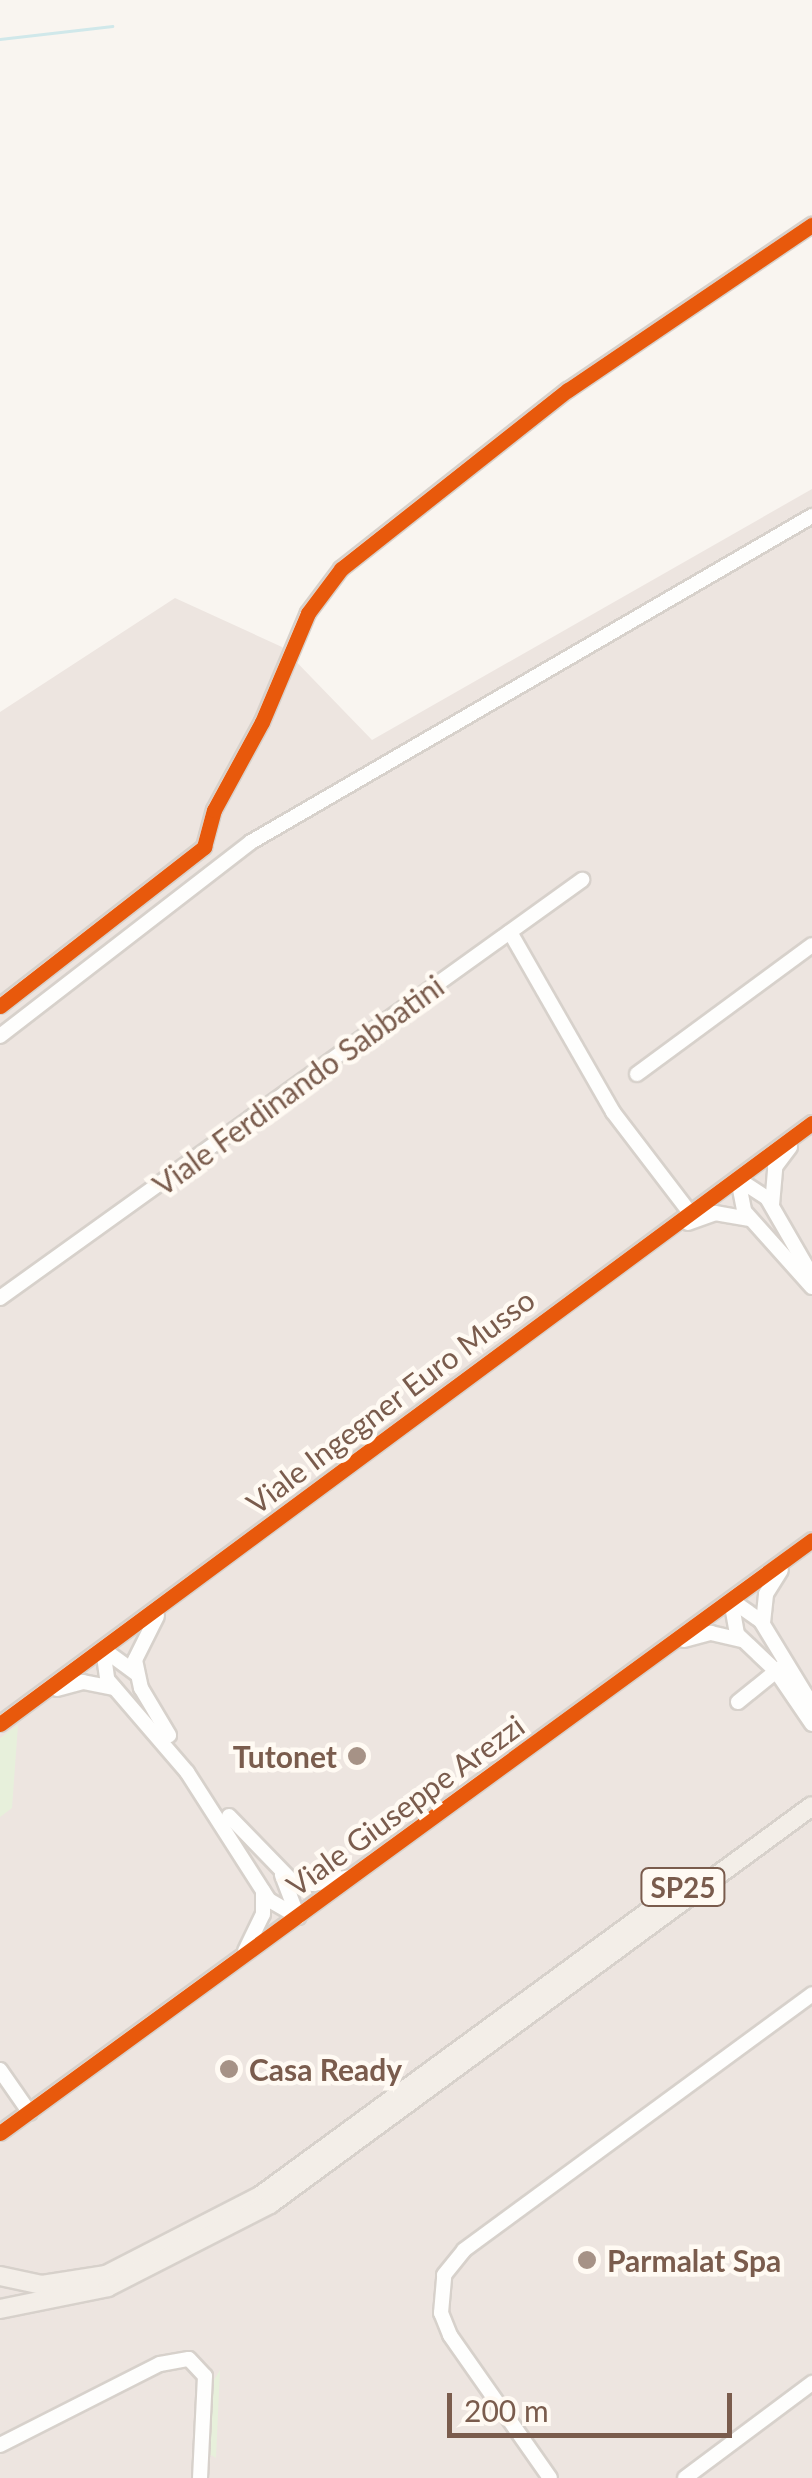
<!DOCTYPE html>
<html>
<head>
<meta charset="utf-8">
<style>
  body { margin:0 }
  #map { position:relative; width:812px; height:2478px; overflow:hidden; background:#f9f5f0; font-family:Lato,sans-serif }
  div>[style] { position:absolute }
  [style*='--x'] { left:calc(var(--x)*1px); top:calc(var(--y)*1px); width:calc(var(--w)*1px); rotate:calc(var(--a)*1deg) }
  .industrial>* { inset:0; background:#ede5e0 }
  .green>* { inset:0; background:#e7f0db }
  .stream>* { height:2.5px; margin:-1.25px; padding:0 1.25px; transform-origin:1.25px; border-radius:1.25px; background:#d0e8ea }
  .roads { filter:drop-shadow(2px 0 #d7d1cb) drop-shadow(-2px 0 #d7d1cb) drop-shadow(0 2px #d7d1cb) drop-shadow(0 -2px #d7d1cb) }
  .minor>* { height:14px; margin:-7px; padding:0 7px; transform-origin:7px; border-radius:7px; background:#fefefd }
  .major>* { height:18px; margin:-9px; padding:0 9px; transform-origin:9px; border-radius:9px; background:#f3eee8 }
  .cycleway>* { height:15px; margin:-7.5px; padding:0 7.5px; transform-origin:7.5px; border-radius:7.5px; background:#e8590c }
  .dots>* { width:28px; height:28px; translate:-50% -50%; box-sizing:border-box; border:5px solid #fffaf3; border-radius:50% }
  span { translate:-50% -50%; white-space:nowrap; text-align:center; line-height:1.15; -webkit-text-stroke:9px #fffaf3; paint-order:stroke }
  .shield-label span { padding:2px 8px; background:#fffaf3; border:2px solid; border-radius:8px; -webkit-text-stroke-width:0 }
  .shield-label { font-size:28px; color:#7a5c4d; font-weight:700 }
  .street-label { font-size:30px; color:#7a5c4d }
  .poi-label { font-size:30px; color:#7a5c4d; font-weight:700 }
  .right { translate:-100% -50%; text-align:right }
  .left { translate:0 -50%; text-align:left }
  .scale { position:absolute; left:447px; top:2393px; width:285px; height:45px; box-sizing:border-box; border:5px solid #7a5c4d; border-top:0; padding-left:12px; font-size:30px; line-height:35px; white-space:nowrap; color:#7a5c4d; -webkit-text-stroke:8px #fffaf3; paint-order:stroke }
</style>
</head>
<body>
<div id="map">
  <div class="industrial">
    <i style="clip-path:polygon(812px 489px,812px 2478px,0 2478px,0 712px,175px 598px,282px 647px,372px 740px)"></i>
  </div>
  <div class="green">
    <i style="clip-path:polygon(18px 1725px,12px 1808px,0 1817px,0 1738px)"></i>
    <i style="clip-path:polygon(220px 2370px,216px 2458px,209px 2454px,214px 2380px)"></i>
  </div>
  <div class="stream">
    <i style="--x:0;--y:39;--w:113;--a:-6.6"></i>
  </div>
  <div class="roads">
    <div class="minor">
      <i style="--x:510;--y:932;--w:207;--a:60.2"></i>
      <i style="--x:613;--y:1112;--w:128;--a:52.6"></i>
      <i style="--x:0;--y:1006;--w:259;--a:-37.9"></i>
      <i style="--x:204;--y:847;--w:38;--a:-75"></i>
      <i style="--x:214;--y:810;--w:100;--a:-61.4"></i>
      <i style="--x:262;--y:722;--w:118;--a:-67.1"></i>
      <i style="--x:308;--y:613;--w:55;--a:-53.1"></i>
      <i style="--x:341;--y:569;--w:289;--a:-38.3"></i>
      <i style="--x:568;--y:390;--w:295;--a:-34.1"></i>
      <i style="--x:0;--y:1036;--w:317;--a:-37.7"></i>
      <i style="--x:251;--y:842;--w:649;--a:-30.16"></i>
      <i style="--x:637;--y:1074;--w:217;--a:-36.4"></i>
      <i style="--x:772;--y:1205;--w:38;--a:-85"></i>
      <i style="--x:775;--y:1167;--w:25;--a:-53"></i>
      <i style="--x:688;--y:1223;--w:29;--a:-20"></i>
      <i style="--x:715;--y:1213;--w:34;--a:10"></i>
      <i style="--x:812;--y:1276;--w:90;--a:-120"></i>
      <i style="--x:767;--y:1198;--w:35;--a:-147"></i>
      <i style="--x:738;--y:1179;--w:33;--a:79"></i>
      <i style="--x:744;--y:1211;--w:102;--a:48.2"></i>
      <i style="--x:0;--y:1298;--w:717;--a:-35.69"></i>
      <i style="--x:157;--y:1616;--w:49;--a:116.6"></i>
      <i style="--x:135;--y:1660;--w:29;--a:78"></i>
      <i style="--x:141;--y:1688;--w:55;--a:59.2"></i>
      <i style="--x:763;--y:1623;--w:29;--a:-84"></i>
      <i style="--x:766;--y:1594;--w:28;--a:-58"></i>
      <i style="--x:684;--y:1640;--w:28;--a:-15"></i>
      <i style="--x:711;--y:1633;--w:31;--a:13"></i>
      <i style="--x:137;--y:1674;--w:42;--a:-143.7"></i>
      <i style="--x:103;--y:1649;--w:30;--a:82"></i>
      <i style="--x:107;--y:1679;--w:123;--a:49.3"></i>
      <i style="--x:187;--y:1772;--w:152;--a:57.4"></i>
      <i style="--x:269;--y:1900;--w:34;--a:30"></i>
      <i style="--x:298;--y:1917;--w:45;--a:-110.9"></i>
      <i style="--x:57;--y:1689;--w:27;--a:-15"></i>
      <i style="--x:83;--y:1682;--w:32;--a:11"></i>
      <i style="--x:738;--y:1702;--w:54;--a:-39"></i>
      <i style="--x:812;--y:1705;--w:98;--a:-121.3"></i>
      <i style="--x:761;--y:1621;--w:37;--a:-145"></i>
      <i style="--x:731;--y:1600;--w:35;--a:80"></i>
      <i style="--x:737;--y:1634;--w:54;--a:43.5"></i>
      <i style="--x:776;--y:1671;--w:64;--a:55.8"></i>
      <i style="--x:0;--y:1724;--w:1010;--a:-36.51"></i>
      <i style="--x:229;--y:1816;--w:89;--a:45.9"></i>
      <i style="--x:291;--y:1880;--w:23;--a:10"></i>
      <i style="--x:314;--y:1884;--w:36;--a:-11"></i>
      <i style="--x:245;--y:1951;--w:41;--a:-64.1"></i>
      <i style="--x:263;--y:1914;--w:23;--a:-90"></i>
      <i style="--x:0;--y:2070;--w:52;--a:55.1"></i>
      <i style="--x:0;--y:2133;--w:1005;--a:-36.14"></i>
      <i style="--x:0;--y:2445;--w:179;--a:-26.9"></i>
      <i style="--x:160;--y:2364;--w:29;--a:-10"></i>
      <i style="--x:189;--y:2359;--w:23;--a:47"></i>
      <i style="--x:205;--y:2376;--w:102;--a:92.8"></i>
      <i style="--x:550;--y:2478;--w:174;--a:-125"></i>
      <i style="--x:450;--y:2335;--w:24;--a:-112"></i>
      <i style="--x:441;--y:2313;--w:38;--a:-85"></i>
      <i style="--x:444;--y:2275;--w:32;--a:-51"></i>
      <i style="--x:464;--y:2250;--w:432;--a:-36.3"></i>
      <i style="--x:685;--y:2478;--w:159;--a:-36.8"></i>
    </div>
    <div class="major">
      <i style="--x:0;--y:2276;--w:43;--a:12.1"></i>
      <i style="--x:42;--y:2285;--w:65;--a:-8.9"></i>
      <i style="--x:106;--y:2275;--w:173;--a:-27.2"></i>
      <i style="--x:260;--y:2196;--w:533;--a:-36.22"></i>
      <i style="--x:0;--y:2309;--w:110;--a:-11.5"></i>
      <i style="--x:108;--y:2287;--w:182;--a:-27.1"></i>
      <i style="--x:270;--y:2204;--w:672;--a:-36.29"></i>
    </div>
  </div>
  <div class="cycleway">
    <i style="--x:0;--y:1006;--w:259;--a:-37.9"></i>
    <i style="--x:204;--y:847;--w:38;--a:-75"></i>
    <i style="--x:214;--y:810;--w:100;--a:-61.4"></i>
    <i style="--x:262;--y:722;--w:118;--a:-67.1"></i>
    <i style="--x:308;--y:613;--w:55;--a:-53.1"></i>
    <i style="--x:341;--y:569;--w:289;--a:-38.3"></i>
    <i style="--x:568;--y:390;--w:295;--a:-34.1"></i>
    <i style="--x:0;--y:1724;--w:1010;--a:-36.51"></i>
    <i style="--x:0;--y:2133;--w:1005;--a:-36.14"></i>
  </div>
  <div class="dots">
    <i style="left:357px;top:1756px;background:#a69286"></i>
    <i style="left:229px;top:2069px;background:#a69286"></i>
    <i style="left:587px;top:2260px;background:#a69286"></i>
  </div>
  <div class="shield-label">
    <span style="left:683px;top:1887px">SP25</span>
  </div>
  <div class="street-label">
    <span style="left:298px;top:1085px;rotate:-36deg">Viale Ferdinando Sabbatini</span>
    <span style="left:390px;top:1401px;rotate:-37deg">Viale Ingegner Euro Musso</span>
    <span style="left:405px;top:1805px;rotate:-36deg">Viale Giuseppe Arezzi</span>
  </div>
  <div class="poi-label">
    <span class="right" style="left:337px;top:1756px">Tutonet</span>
    <span class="left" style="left:249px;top:2069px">Casa Ready</span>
    <span class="left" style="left:607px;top:2260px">Parmalat Spa</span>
  </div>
  <div class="scale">200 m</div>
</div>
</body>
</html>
